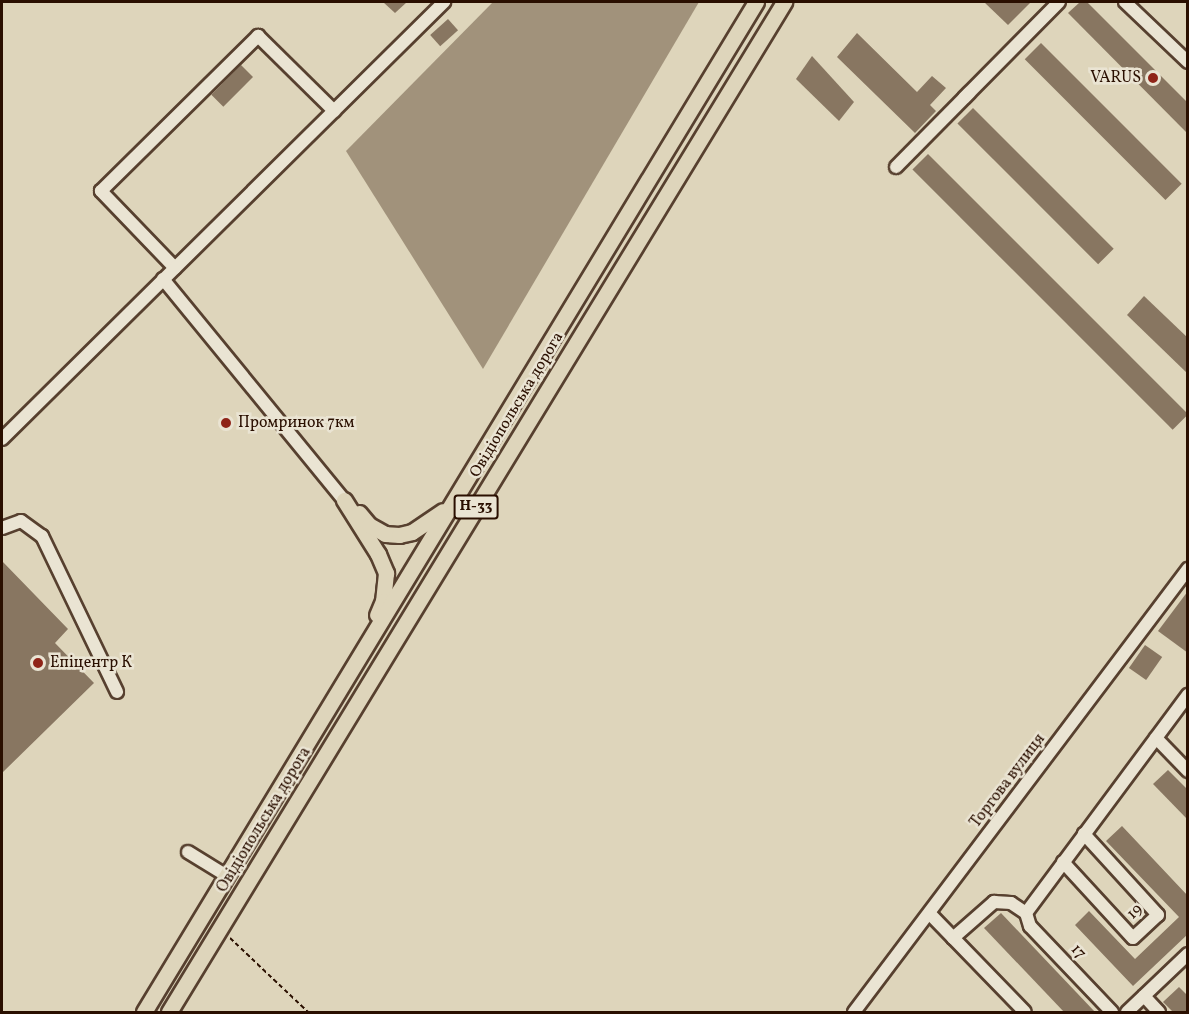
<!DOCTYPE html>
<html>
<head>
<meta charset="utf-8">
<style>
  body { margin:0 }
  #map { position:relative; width:1189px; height:1014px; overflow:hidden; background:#ded5bb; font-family:Vollkorn,serif }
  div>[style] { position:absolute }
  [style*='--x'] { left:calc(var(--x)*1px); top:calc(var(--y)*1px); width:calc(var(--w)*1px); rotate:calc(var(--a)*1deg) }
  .water>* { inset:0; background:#a1927b }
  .building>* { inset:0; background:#887661; transform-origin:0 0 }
  .path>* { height:2px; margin-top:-1px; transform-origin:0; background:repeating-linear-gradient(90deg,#2a0f00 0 4.5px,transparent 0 7.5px) }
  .roads { filter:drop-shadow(2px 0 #57402f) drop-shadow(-2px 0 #57402f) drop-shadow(0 2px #57402f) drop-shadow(0 -2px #57402f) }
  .minor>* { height:12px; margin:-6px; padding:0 6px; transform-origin:6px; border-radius:6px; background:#eae4d3 }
  .major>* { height:15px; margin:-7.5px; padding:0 7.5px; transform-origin:7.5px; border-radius:7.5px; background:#ded5bb }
  .dots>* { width:16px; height:16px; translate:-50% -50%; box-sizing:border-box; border:3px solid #eae4d3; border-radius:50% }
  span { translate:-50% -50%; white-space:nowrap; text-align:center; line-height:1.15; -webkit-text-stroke:5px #eae4d3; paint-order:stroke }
  .shield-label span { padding:2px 4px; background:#eae4d3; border:2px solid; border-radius:4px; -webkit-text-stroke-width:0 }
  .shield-label { font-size:15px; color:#2a0f00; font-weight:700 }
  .poi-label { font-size:16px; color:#2a0f00 }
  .right { translate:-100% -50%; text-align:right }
  .left { translate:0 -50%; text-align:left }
  .street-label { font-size:16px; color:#2a0f00 }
  .frame { position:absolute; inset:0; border:3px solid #2a0f00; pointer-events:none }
</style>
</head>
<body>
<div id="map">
  <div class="water">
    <i style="clip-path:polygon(493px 2px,699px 2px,483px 369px,346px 151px)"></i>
  </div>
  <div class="building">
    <i style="clip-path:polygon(383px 2px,407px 2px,395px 13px)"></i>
    <i style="clip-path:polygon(984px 2px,1031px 2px,1008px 25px)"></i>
    <i style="clip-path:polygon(1080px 2px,1087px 2px,1188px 103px,1188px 134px,1068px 13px)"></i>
    <i style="left:448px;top:19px;width:15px;height:24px;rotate:48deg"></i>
    <i style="clip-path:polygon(857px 33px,917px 92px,932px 76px,946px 88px,930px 105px,936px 111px,915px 133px,837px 57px)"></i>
    <i style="left:1041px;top:43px;width:199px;height:23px;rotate:45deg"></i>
    <i style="clip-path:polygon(812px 56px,854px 102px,839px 121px,796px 79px)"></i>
    <i style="left:241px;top:65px;width:17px;height:42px;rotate:45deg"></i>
    <i style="left:973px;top:108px;width:199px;height:22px;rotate:45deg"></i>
    <i style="left:928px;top:154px;width:368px;height:22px;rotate:45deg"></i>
    <i style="clip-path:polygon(1144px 296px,1188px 338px,1188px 374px,1127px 315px)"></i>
    <i style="clip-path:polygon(2px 561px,68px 629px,55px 643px,94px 683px,2px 773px)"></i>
    <i style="clip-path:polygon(1188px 591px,1188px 653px,1158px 631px)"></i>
    <i style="left:1145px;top:645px;width:21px;height:28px;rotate:35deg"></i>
    <i style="clip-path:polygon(1168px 770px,1188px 790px,1188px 820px,1153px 784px)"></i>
    <i style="clip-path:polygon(1122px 826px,1188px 896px,1188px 934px,1133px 986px,1075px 925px,1089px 911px,1135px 959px,1179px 917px,1106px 841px)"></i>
    <i style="clip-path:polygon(1001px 913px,1095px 1012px,1064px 1012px,984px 928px)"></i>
    <i style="clip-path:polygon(1179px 987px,1188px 996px,1188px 1012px,1173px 1012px,1163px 1002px)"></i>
  </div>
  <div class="path">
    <i style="--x:230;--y:938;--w:108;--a:43.5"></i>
  </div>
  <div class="roads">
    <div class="minor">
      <i style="--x:1125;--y:2;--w:87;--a:43.6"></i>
      <i style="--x:964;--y:98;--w:135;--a:-45.3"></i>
      <i style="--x:896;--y:167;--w:104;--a:-45.4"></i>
      <i style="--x:175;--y:268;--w:107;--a:-133.9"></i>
      <i style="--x:101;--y:191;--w:221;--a:-44.6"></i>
      <i style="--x:258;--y:36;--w:107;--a:44.6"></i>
      <i style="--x:163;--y:279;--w:286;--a:50.7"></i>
      <i style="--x:2;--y:439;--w:622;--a:-44.67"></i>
      <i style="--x:2;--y:528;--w:20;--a:-20"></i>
      <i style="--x:21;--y:521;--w:26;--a:36"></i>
      <i style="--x:42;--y:536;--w:173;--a:64.3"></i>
      <i style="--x:1156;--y:738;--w:46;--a:45.9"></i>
      <i style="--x:188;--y:852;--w:46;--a:31.6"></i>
      <i style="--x:1063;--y:862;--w:103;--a:47.4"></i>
      <i style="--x:1133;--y:938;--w:34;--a:-43"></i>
      <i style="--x:1158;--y:915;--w:110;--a:-132.4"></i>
      <i style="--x:1026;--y:913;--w:272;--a:-53.4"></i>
      <i style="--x:1026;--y:913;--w:14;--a:73"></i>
      <i style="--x:1030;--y:926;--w:119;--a:46.4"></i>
      <i style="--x:930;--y:914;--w:136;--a:45.9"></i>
      <i style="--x:953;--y:938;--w:55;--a:-41.3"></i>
      <i style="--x:994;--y:902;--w:17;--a:3"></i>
      <i style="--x:1011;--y:903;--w:18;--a:34"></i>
      <i style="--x:1144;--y:996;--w:22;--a:47"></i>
      <i style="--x:854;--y:1012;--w:555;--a:-52.99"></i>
      <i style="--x:1127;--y:1012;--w:84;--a:-43.6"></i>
    </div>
    <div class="major">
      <i style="--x:344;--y:500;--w:64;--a:57.8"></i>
      <i style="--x:378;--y:554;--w:21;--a:67"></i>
      <i style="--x:386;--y:573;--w:28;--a:96"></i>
      <i style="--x:383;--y:601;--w:15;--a:113"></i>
      <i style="--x:359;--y:513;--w:16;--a:50"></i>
      <i style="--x:369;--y:525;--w:18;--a:29"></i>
      <i style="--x:385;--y:534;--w:14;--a:4"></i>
      <i style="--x:399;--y:535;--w:13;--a:-13"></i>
      <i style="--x:412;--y:532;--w:37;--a:-34"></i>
      <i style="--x:144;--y:1012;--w:1181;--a:-58.79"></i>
      <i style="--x:169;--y:1012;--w:1183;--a:-58.66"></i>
    </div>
  </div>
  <div class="dots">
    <i style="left:1153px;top:78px;background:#8f2418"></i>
    <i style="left:226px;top:423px;background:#8f2418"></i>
    <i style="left:38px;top:663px;background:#8f2418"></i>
  </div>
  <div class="shield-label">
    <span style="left:476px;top:507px">Н-33</span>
  </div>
  <div class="poi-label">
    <span class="right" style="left:1141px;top:78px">VARUS</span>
    <span class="left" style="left:238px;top:423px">Промринок 7км</span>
    <span class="left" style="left:50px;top:663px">Епіцентр К</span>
  </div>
  <div class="street-label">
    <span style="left:517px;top:405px;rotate:-59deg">Овідіопольська дорога</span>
    <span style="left:1008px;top:781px;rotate:-53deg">Торгова вулиця</span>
    <span style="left:264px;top:820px;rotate:-59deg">Овідіопольська дорога</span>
    <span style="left:1135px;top:912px;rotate:-45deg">19</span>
    <span style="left:1078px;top:952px;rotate:47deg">17</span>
  </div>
  <div class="frame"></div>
</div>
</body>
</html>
